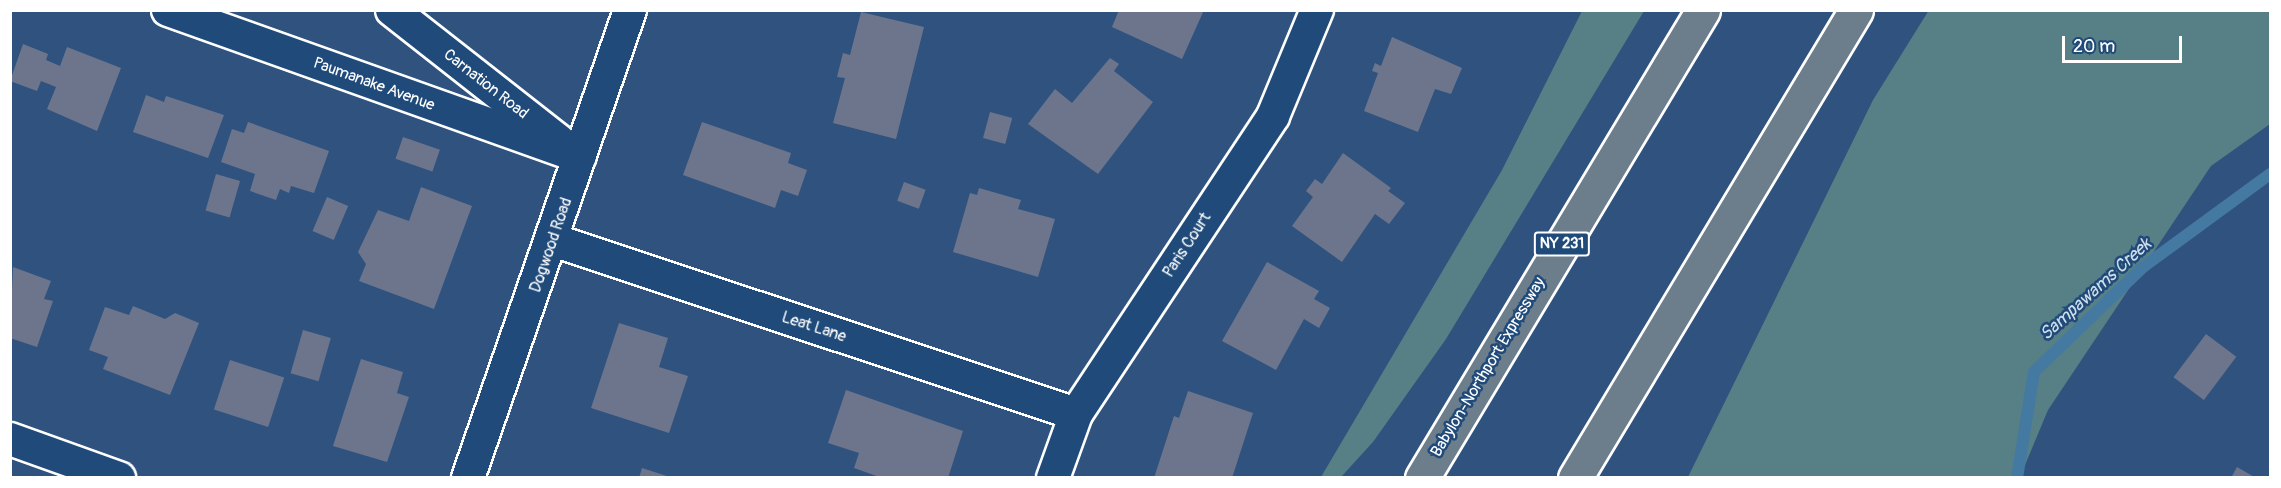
<!DOCTYPE html>
<html>
<head>
<meta charset="utf-8">
<style>
  body { margin:0 }
  #map { position:relative; width:2281px; height:488px; overflow:hidden; background:#2f537e; font-family:Pangolin,sans-serif }
  div>[style] { position:absolute }
  [style*='--x'] { left:calc(var(--x)*1px); top:calc(var(--y)*1px); width:calc(var(--w)*1px); rotate:calc(var(--a)*1deg) }
  .green>* { inset:0; background:#567f86 }
  .stream>* { height:12px; margin:-6px; padding:0 6px; transform-origin:6px; border-radius:6px; background:#447aa2 }
  .building>* { inset:0; background:#6d758d; transform-origin:0 0 }
  .roads { filter:drop-shadow(2px 0 #fff) drop-shadow(-2px 0 #fff) drop-shadow(0 2px #fff) drop-shadow(0 -2px #fff) }
  .street>* { height:32px; margin:-16px; padding:0 16px; transform-origin:16px; border-radius:16px; background:#1f4a7a }
  .primary>* { height:33px; margin:-16.5px; padding:0 16.5px; transform-origin:16.5px; border-radius:16.5px; background:#6c7d8b }
  span { translate:-50% -50%; white-space:nowrap; text-align:center; line-height:1.15; -webkit-text-stroke:5px #1f4a7a; paint-order:stroke }
  .shield-label span { padding:2px 4px; background:#1f4a7a; border:2px solid; border-radius:4px; -webkit-text-stroke-width:0 }
  .shield-label { font-size:15px; color:#fff; font-weight:700 }
  .street-label { font-size:16px; color:#fff }
  .water-label { font-size:18px; color:#d0dee8; font-style:italic }
  .frame { position:absolute; inset:0; border:12px solid #fff; pointer-events:none }
  .scale { position:absolute; left:2062px; top:36px; width:120px; height:27px; box-sizing:border-box; border:3px solid #fff; border-top:0; padding-left:8px; font-size:18px; line-height:21px; white-space:nowrap; color:#fff; -webkit-text-stroke:4px #1f4a7a; paint-order:stroke }
</style>
</head>
<body>
<div id="map">
  <div class="green">
    <i style="clip-path:polygon(1929px 10px,2270px 11px,2270px 124px,2211px 166px,2048px 410px,2020px 477px,1688px 477px,1873px 100px)"></i>
    <i style="clip-path:polygon(1582px 11px,1644px 11px,1446px 339px,1373px 442px,1341px 477px,1321px 477px,1502px 170px)"></i>
  </div>
  <div class="stream">
    <i style="--x:2017;--y:478;--w:107;--a:-80.9"></i>
    <i style="--x:2034;--y:372;--w:151;--a:-43.9"></i>
    <i style="--x:2143;--y:267;--w:157;--a:-36.2"></i>
  </div>
  <div class="building">
    <i style="clip-path:polygon(1119px 10px,1204px 10px,1182px 59px,1112px 27px)"></i>
    <i style="clip-path:polygon(861px 12px,924px 27px,896px 139px,833px 123px,845px 78px,837px 77px,843px 53px,850px 55px)"></i>
    <i style="clip-path:polygon(1392px 37px,1462px 68px,1451px 94px,1435px 89px,1418px 132px,1364px 111px,1378px 73px,1372px 71px,1375px 63px,1381px 66px)"></i>
    <i style="clip-path:polygon(23px 44px,48px 54px,46px 60px,60px 66px,67px 47px,121px 68px,97px 131px,47px 109px,56px 87px,41px 81px,37px 91px,10px 81px)"></i>
    <i style="clip-path:polygon(1110px 58px,1119px 64px,1114px 71px,1153px 102px,1098px 174px,1028px 124px,1055px 89px,1072px 103px)"></i>
    <i style="clip-path:polygon(146px 95px,164px 102px,166px 96px,224px 115px,208px 158px,133px 132px)"></i>
    <i style="left:990px;top:112px;width:23px;height:27px;rotate:15deg"></i>
    <i style="clip-path:polygon(248px 122px,329px 151px,314px 193px,291px 186px,289px 193px,280px 189px,276px 200px,250px 191px,255px 174px,221px 162px,232px 129px,244px 133px)"></i>
    <i style="clip-path:polygon(702px 122px,791px 153px,788px 163px,807px 170px,798px 196px,781px 190px,775px 208px,683px 175px)"></i>
    <i style="left:403px;top:137px;width:39px;height:23px;rotate:19deg"></i>
    <i style="clip-path:polygon(1343px 153px,1391px 188px,1388px 191px,1405px 203px,1389px 224px,1375px 214px,1342px 262px,1292px 226px,1313px 197px,1306px 191px,1315px 179px,1322px 184px)"></i>
    <i style="left:216px;top:174px;width:25px;height:38px;rotate:16deg"></i>
    <i style="left:904px;top:182px;width:23px;height:20px;rotate:20deg"></i>
    <i style="clip-path:polygon(421px 187px,472px 206px,434px 309px,359px 281px,366px 264px,358px 252px,378px 210px,409px 221px)"></i>
    <i style="clip-path:polygon(979px 188px,1021px 200px,1018px 209px,1055px 219px,1038px 277px,953px 252px,970px 193px,977px 195px)"></i>
    <i style="left:327px;top:197px;width:23px;height:37px;rotate:23deg"></i>
    <i style="clip-path:polygon(1267px 262px,1319px 291px,1314px 299px,1330px 308px,1319px 328px,1304px 319px,1276px 370px,1222px 341px)"></i>
    <i style="clip-path:polygon(13px 267px,51px 281px,44px 299px,53px 301px,37px 347px,10px 338px)"></i>
    <i style="clip-path:polygon(133px 306px,165px 319px,175px 313px,199px 323px,170px 395px,103px 369px,108px 357px,89px 350px,105px 307px,129px 315px)"></i>
    <i style="clip-path:polygon(619px 323px,668px 338px,659px 367px,688px 376px,669px 433px,591px 408px)"></i>
    <i style="left:303px;top:330px;width:29px;height:45px;rotate:16deg"></i>
    <i style="left:2206px;top:334px;width:38px;height:54px;rotate:37deg"></i>
    <i style="clip-path:polygon(361px 359px,403px 372px,397px 393px,409px 397px,387px 462px,333px 446px)"></i>
    <i style="left:230px;top:360px;width:57px;height:52px;rotate:18deg"></i>
    <i style="clip-path:polygon(846px 390px,963px 431px,948px 478px,882px 478px,854px 468px,859px 453px,828px 443px)"></i>
    <i style="clip-path:polygon(1188px 391px,1253px 413px,1232px 478px,1154px 478px,1174px 416px,1179px 418px)"></i>
    <i style="clip-path:polygon(2237px 467px,2256px 478px,2231px 478px)"></i>
    <i style="clip-path:polygon(642px 468px,670px 477px,670px 478px,639px 478px)"></i>
  </div>
  <div class="roads">
    <div class="street">
      <i style="--x:168;--y:10;--w:437;--a:19.6"></i>
      <i style="--x:392;--y:10;--w:212;--a:38.1"></i>
      <i style="--x:553;--y:240;--w:551;--a:18.4"></i>
      <i style="--x:10;--y:439;--w:116;--a:19.7"></i>
      <i style="--x:468;--y:478;--w:495;--a:-70.9"></i>
      <i style="--x:1053;--y:478;--w:68;--a:-70.2"></i>
      <i style="--x:1076;--y:414;--w:357;--a:-56.5"></i>
      <i style="--x:1273;--y:116;--w:115;--a:-67.5"></i>
    </div>
    <div class="primary">
      <i style="--x:1422;--y:478;--w:546;--a:-59.02"></i>
      <i style="--x:1575;--y:478;--w:546;--a:-59.02"></i>
    </div>
  </div>
  <div class="shield-label">
    <span style="left:1562px;top:244px">NY 231</span>
  </div>
  <div class="street-label">
    <span style="left:374px;top:84px;rotate:20deg">Paumanake Avenue</span>
    <span style="left:486px;top:84px;rotate:38deg">Carnation Road</span>
    <span style="left:551px;top:245px;rotate:-71deg">Dogwood Road</span>
    <span style="left:1187px;top:245px;rotate:-57deg">Paris Court</span>
    <span style="left:814px;top:327px;rotate:18deg">Leat Lane</span>
    <span style="left:1488px;top:367px;rotate:-59deg">Babylon-Northport Expressway</span>
  </div>
  <div class="water-label">
    <span style="left:2096px;top:290px;rotate:-42deg">Sampawams Creek</span>
  </div>
  <div class="frame"></div>
  <div class="scale">20 m</div>
</div>
</body>
</html>
